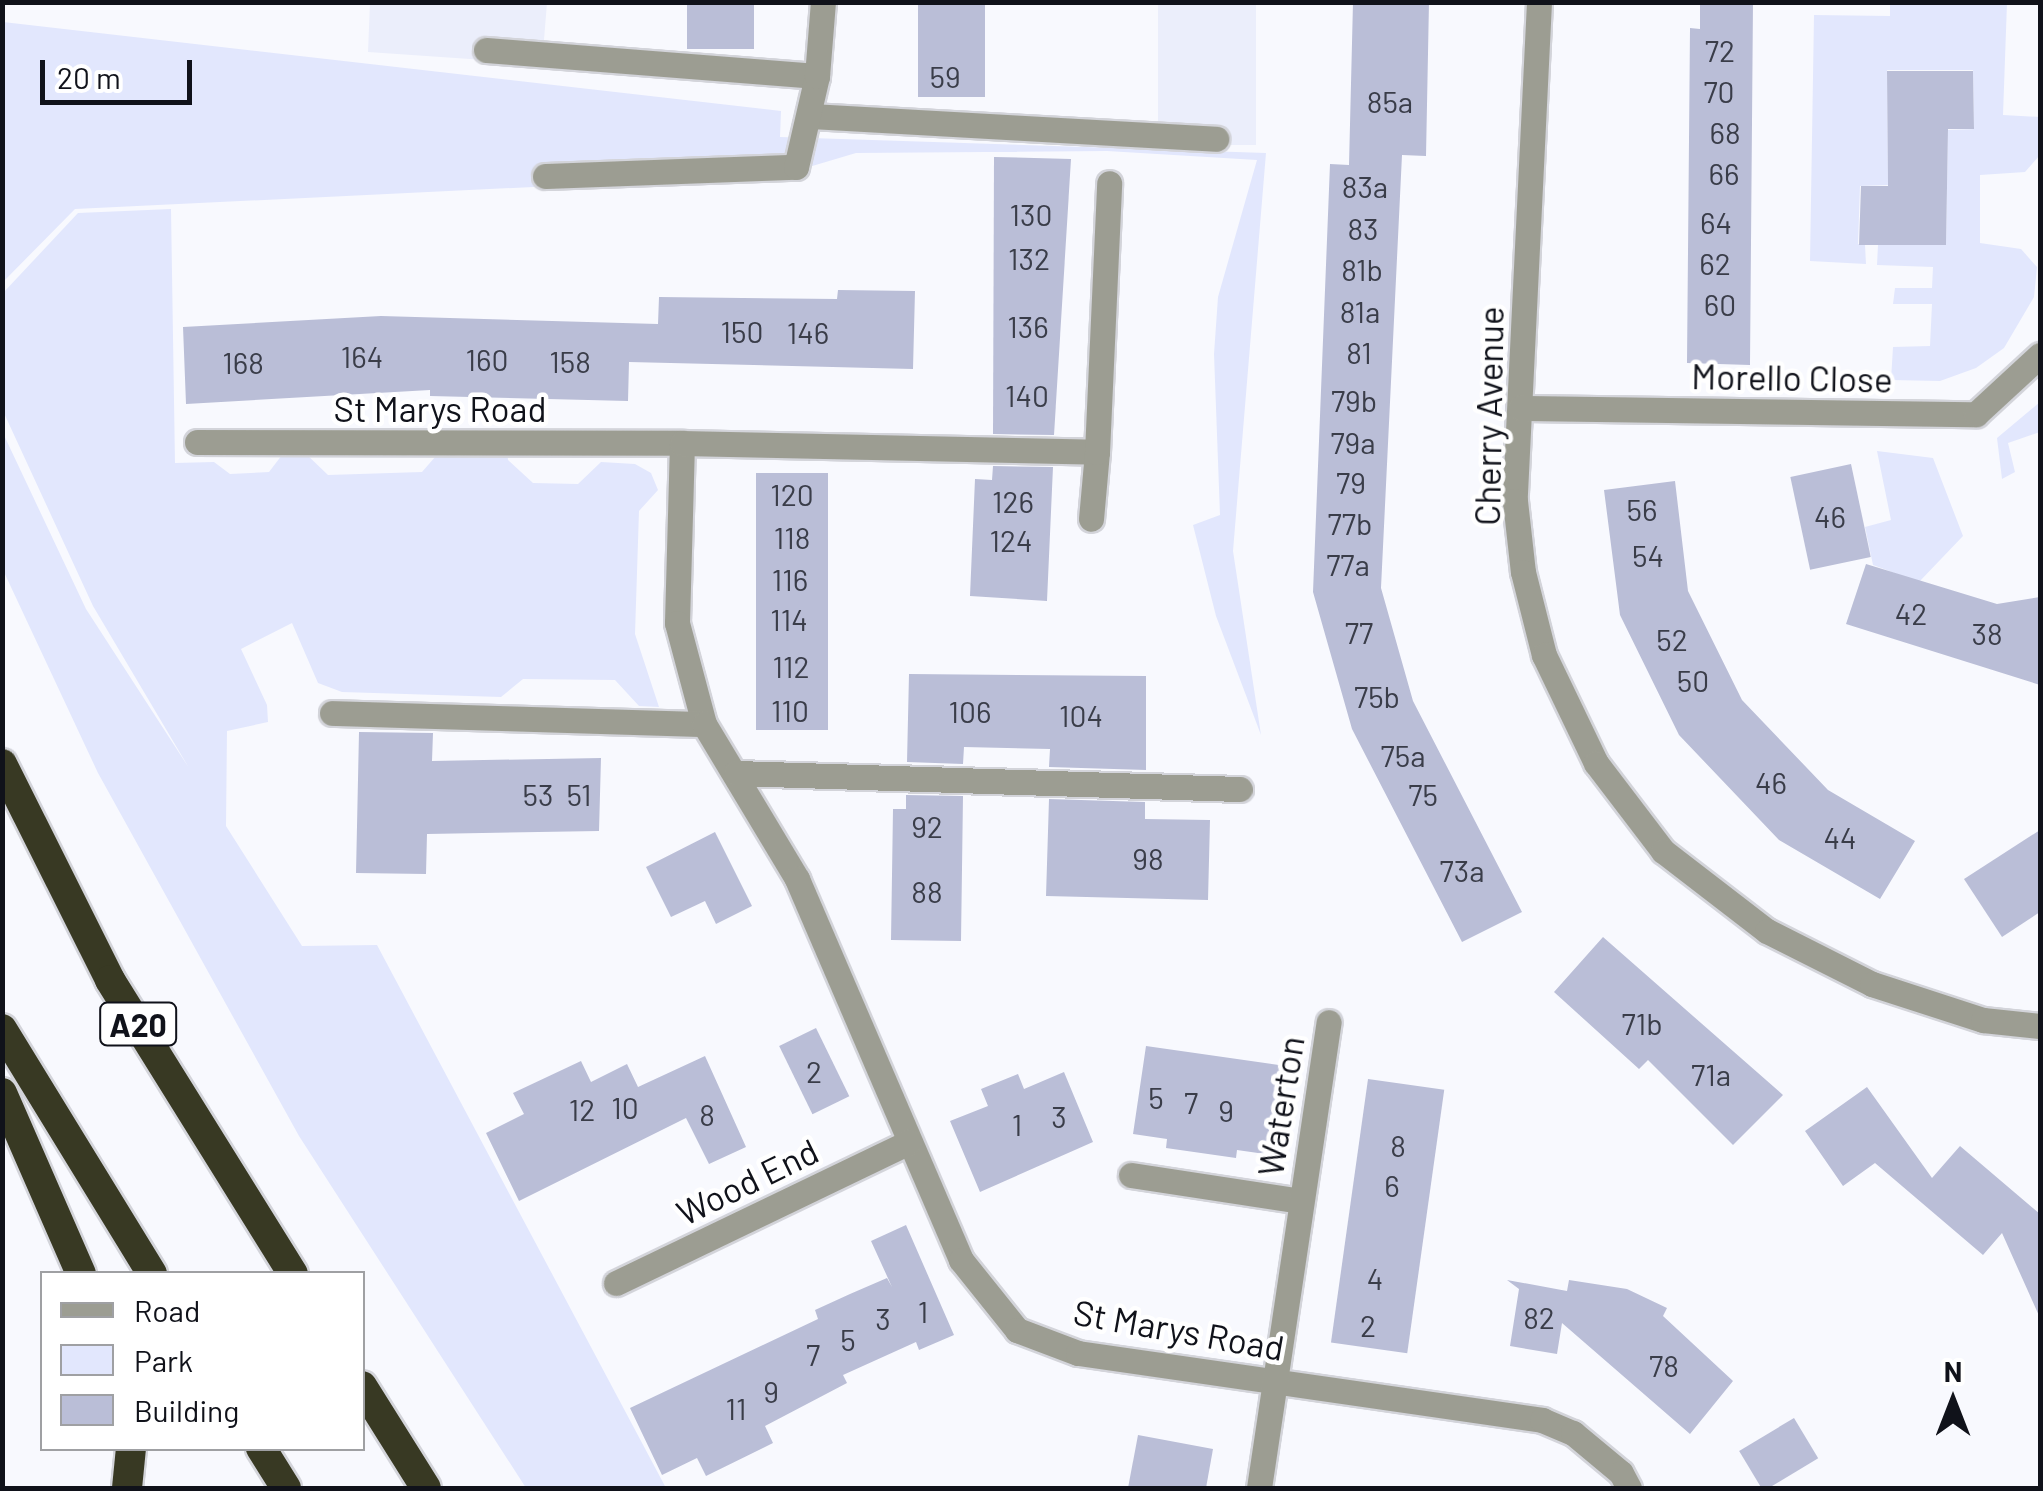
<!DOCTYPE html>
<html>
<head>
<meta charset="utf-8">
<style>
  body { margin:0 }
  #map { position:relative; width:2043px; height:1491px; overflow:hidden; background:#f8f9fe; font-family:Barlow,sans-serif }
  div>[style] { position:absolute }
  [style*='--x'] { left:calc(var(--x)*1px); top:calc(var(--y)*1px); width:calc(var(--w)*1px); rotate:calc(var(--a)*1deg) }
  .built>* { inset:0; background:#ebeefb; transform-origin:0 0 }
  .green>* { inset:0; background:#e2e7fd }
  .building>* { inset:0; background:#babed7; transform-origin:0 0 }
  .roads { filter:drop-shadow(2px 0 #d3d4da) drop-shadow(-2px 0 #d3d4da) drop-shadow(0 2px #d3d4da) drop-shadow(0 -2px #d3d4da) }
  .minor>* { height:25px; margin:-12.5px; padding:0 12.5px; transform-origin:12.5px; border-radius:12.5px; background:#9c9d92 }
  .highway>* { height:30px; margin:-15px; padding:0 15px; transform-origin:15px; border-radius:15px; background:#383923 }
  span { translate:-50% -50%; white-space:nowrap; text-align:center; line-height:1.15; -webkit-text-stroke:9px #fff; paint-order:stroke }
  .number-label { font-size:30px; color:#3a3d49 }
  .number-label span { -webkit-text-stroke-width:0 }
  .shield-label span { padding:2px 8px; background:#fff; border:2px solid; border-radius:8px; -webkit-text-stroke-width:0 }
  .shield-label { font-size:32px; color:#10121a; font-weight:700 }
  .street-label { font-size:35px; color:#10121a }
  .frame { position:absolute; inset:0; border:5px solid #10121a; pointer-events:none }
  .legend { position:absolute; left:40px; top:1271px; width:325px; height:180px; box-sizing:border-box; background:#fff; border:2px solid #9fa0a3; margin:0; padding:12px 18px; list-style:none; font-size:30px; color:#10121a }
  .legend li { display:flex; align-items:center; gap:20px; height:50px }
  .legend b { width:50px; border:2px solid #9fa0a3 }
  .north { position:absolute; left:1903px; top:1351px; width:100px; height:100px; -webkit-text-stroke:8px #fff; paint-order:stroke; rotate:0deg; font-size:28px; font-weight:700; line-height:40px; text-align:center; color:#10121a }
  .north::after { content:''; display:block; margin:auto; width:35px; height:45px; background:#10121a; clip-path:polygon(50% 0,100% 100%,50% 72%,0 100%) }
  .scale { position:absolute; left:40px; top:60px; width:152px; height:45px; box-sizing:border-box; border:5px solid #10121a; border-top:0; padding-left:12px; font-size:30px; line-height:35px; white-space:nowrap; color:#10121a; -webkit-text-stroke:8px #fff; paint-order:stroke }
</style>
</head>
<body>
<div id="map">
  <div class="built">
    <i style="clip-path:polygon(370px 3px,547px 3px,542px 64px,368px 52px)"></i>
    <i style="left:1158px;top:3px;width:98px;height:142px"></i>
  </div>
  <div class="green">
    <i style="clip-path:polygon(1890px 3px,2007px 3px,2003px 115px,2040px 117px,2040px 155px,2025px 172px,1980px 175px,1980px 243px,2021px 249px,2037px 267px,2034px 297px,2004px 348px,1976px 368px,1940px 381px,1891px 380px,1893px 347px,1930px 346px,1932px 304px,1893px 304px,1895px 288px,1932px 288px,1933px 267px,1877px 265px,1878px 245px,1946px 245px,1948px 130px,1974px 129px,1973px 70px,1887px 70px,1888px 185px,1860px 186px,1858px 244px,1865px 245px,1866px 264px,1810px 261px,1814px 15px,1890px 16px)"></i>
    <i style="clip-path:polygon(3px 22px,781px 111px,780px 137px,1266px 153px,1233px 551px,1261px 735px,1216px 616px,1193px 525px,1220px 515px,1214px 354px,1218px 297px,1257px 160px,1107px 151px,856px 153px,782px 175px,75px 209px,3px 282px)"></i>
    <i style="clip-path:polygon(171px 209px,175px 463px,214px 462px,230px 474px,269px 472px,282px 455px,304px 452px,328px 475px,422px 472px,442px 449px,507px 448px,508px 460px,533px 483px,578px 484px,601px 462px,635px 464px,651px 473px,658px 490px,639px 511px,635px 634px,659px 707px,639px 706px,615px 680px,523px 679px,501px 697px,342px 692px,318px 683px,292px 623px,241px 649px,267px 705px,268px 722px,227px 731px,226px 826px,302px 946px,377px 945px,666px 1488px,526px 1488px,299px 1136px,98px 773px,3px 570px,2px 431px,86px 609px,189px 768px,93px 606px,3px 411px,3px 293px,78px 213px)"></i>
    <i style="clip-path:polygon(2040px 402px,2040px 432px,2008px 443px,2015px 472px,2002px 479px,1997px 438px)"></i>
    <i style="clip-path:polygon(1877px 451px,1933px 458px,1963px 536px,1919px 582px,1873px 565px,1865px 527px,1891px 520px)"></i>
  </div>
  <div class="building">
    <i style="left:687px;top:2px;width:67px;height:47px"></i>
    <i style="left:918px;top:2px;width:67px;height:95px"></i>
    <i style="clip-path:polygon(1353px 2px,1429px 2px,1426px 156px,1402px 155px,1381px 588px,1413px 701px,1522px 912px,1462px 942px,1352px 729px,1313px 592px,1330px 164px,1349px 165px)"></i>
    <i style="clip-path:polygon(1700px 2px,1753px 2px,1750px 365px,1687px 363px,1690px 28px,1700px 29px)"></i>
    <i style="clip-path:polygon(1887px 71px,1973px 71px,1974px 129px,1948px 129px,1946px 245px,1859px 245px,1861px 186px,1888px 186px)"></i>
    <i style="clip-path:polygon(994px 157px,1071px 159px,1054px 435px,993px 434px)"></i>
    <i style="clip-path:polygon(838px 290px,915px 291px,913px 369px,629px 362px,628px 401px,430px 396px,430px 390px,186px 404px,183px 327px,381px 316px,658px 324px,659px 297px,837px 299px)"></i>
    <i style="left:1851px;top:464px;width:95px;height:62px;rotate:78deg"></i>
    <i style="clip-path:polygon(993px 466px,1053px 467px,1047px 601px,970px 596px,975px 479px,992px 480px)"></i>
    <i style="left:756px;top:473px;width:72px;height:257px"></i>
    <i style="clip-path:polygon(1675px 481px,1688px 591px,1742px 700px,1828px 790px,1915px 841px,1880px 899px,1779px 840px,1679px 735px,1620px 615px,1604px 490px)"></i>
    <i style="clip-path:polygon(1866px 564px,1997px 604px,2040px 597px,2040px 685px,1846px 624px)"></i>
    <i style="clip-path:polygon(909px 674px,1146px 676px,1146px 770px,1049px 767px,1050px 749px,964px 747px,963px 764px,907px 762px)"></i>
    <i style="clip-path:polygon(359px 732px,433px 733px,432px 761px,601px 758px,599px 831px,427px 834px,426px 874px,356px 873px)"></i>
    <i style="clip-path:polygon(906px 795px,963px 796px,961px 941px,891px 940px,893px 809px,906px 809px)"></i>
    <i style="clip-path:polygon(1049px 799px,1145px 802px,1145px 819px,1210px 820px,1208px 900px,1046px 896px)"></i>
    <i style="clip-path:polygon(2040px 830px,2040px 912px,2002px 937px,1964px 879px)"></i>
    <i style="clip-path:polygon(715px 832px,752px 906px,716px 924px,705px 901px,671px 917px,646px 867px)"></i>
    <i style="clip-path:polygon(1603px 937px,1783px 1095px,1733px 1145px,1648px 1060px,1639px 1069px,1554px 992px)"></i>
    <i style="left:816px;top:1028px;width:76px;height:41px;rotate:64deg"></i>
    <i style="clip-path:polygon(1146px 1046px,1286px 1066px,1272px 1155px,1237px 1150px,1236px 1158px,1166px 1148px,1167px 1139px,1133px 1134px)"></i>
    <i style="clip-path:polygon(705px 1056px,746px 1147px,709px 1164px,686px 1118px,519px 1201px,486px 1133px,524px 1114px,513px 1093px,581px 1061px,591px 1082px,627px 1064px,638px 1087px)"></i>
    <i style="clip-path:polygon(1064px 1072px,1093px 1142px,980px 1192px,950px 1121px,988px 1106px,981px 1089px,1018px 1074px,1024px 1089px)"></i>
    <i style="left:1368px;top:1079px;width:77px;height:266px;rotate:8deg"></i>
    <i style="clip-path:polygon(1867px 1087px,1932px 1178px,1960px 1146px,2040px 1214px,2040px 1318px,2002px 1233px,1983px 1255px,1875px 1163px,1843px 1186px,1805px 1131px)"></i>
    <i style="clip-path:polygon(906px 1225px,954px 1335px,919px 1350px,916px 1342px,843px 1375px,847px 1383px,765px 1426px,773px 1443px,706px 1476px,697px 1458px,662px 1475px,630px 1408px,818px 1319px,815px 1310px,850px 1294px,887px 1278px,892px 1287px,871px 1241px)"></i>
    <i style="clip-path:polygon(1507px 1280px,1567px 1291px,1569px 1280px,1627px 1289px,1667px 1308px,1663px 1316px,1733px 1381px,1690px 1434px,1562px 1323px,1557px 1354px,1510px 1346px,1519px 1289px)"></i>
    <i style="left:1794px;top:1418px;width:47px;height:64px;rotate:59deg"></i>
    <i style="clip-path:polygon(1138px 1435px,1213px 1449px,1206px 1488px,1128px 1488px)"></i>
  </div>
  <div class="roads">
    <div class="minor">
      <i style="--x:1539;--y:2;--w:500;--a:92.8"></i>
      <i style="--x:1515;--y:501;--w:71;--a:83.6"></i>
      <i style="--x:1523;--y:572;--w:86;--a:75.8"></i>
      <i style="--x:1544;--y:655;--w:120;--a:64.3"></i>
      <i style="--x:1596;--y:763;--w:111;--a:52.7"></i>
      <i style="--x:1663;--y:851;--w:131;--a:37.6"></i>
      <i style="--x:1767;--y:931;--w:118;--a:26.8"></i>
      <i style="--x:1872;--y:984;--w:117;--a:18"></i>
      <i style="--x:1983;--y:1020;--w:57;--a:6"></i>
      <i style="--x:486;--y:50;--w:332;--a:4.5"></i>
      <i style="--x:810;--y:116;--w:407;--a:3.2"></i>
      <i style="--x:545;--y:176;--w:251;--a:-2.1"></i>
      <i style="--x:796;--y:167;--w:93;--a:-77"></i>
      <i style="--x:817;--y:76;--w:74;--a:-85.4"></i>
      <i style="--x:1520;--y:408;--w:456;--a:0.8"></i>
      <i style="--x:1976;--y:414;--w:87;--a:-42.7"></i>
      <i style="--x:197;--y:442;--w:485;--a:0.1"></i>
      <i style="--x:682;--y:443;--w:180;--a:91.6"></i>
      <i style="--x:677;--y:623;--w:105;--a:75"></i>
      <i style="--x:682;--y:443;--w:415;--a:1.2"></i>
      <i style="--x:1097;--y:452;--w:67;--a:95.1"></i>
      <i style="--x:1097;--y:452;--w:269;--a:-87.4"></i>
      <i style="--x:332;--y:713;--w:372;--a:1.7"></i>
      <i style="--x:704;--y:724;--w:181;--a:59"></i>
      <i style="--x:797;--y:879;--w:415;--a:66.7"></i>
      <i style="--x:961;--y:1260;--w:90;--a:51.3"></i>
      <i style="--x:1017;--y:1330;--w:65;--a:20.7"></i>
      <i style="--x:1078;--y:1353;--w:469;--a:8.2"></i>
      <i style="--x:1542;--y:1420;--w:34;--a:23"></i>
      <i style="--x:1573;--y:1433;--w:62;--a:39.8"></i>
      <i style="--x:1621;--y:1473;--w:17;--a:62"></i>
      <i style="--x:736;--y:773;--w:504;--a:1.82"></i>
      <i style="--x:1131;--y:1175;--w:172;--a:8.7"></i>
      <i style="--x:616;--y:1283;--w:325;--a:-25.7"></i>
      <i style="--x:1259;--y:1488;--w:471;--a:-81.5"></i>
    </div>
    <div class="highway">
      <i style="--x:2;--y:764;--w:241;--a:63.4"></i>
      <i style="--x:110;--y:980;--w:346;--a:58.1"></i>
      <i style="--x:2;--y:1029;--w:287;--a:58.5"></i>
      <i style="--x:2;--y:1093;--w:197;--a:66.4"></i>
      <i style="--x:362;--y:1386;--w:120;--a:57.9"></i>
      <i style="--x:261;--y:1448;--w:47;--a:58"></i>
      <i style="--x:127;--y:1488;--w:40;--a:-84.3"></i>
    </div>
  </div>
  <div class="number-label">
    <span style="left:1720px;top:50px">72</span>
    <span style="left:945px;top:76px">59</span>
    <span style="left:1719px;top:91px">70</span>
    <span style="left:1390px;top:101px">85a</span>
    <span style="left:1725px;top:132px">68</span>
    <span style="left:1724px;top:173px">66</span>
    <span style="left:1365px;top:186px">83a</span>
    <span style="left:1031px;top:214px">130</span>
    <span style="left:1716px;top:222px">64</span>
    <span style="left:1363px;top:228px">83</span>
    <span style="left:1029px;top:258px">132</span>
    <span style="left:1715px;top:263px">62</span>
    <span style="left:1362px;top:269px">81b</span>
    <span style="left:1720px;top:304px">60</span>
    <span style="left:1360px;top:311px">81a</span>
    <span style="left:1028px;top:326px">136</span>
    <span style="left:742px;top:331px">150</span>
    <span style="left:808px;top:332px">146</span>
    <span style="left:1359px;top:352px">81</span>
    <span style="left:362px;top:356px">164</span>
    <span style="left:487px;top:359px">160</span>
    <span style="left:570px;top:361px">158</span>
    <span style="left:243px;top:362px">168</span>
    <span style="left:1027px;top:395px">140</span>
    <span style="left:1354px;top:400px">79b</span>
    <span style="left:1353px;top:442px">79a</span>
    <span style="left:1351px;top:482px">79</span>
    <span style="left:792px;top:494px">120</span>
    <span style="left:1013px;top:501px">126</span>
    <span style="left:1642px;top:509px">56</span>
    <span style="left:1830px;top:516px">46</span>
    <span style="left:1350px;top:523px">77b</span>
    <span style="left:792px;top:537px">118</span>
    <span style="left:1011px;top:540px">124</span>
    <span style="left:1648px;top:555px">54</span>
    <span style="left:1348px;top:564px">77a</span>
    <span style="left:790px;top:579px">116</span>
    <span style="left:1911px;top:613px">42</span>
    <span style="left:789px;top:619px">114</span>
    <span style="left:1359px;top:632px">77</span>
    <span style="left:1987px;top:633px">38</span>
    <span style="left:1672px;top:639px">52</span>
    <span style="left:791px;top:666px">112</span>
    <span style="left:1693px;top:680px">50</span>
    <span style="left:1377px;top:696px">75b</span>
    <span style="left:790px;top:710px">110</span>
    <span style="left:970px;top:711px">106</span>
    <span style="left:1081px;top:715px">104</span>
    <span style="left:1403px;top:755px">75a</span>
    <span style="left:1771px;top:782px">46</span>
    <span style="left:538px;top:794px">53</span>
    <span style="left:579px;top:794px">51</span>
    <span style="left:1423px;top:794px">75</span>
    <span style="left:927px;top:826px">92</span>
    <span style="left:1840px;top:837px">44</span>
    <span style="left:1148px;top:858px">98</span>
    <span style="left:1462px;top:870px">73a</span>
    <span style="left:927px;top:891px">88</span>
    <span style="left:1642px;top:1023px">71b</span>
    <span style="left:814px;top:1071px">2</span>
    <span style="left:1711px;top:1074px">71a</span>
    <span style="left:1156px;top:1097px">5</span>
    <span style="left:1191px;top:1102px">7</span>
    <span style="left:625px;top:1107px">10</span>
    <span style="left:582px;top:1109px">12</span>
    <span style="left:1226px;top:1110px">9</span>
    <span style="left:707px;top:1114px">8</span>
    <span style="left:1059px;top:1116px">3</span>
    <span style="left:1017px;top:1124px">1</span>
    <span style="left:1398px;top:1145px">8</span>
    <span style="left:1392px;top:1185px">6</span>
    <span style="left:1375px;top:1278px">4</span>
    <span style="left:923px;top:1311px">1</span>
    <span style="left:1539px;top:1317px">82</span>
    <span style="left:883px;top:1318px">3</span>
    <span style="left:1368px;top:1325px">2</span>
    <span style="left:848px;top:1339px">5</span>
    <span style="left:813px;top:1354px">7</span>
    <span style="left:1664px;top:1365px">78</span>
    <span style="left:771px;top:1391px">9</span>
    <span style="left:736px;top:1408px">11</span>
  </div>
  <div class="shield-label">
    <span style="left:138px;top:1024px">A20</span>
  </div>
  <div class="street-label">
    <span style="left:1792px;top:377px;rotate:1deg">Morello Close</span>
    <span style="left:440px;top:408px">St Marys Road</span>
    <span style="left:1488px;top:416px;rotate:-89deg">Cherry Avenue</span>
    <span style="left:1280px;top:1106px;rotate:-81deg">Waterton</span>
    <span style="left:747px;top:1181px;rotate:-26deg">Wood End</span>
    <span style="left:1179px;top:1329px;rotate:10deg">St Marys Road</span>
  </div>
  <div class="frame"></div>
  <ul class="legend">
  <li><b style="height:12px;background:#9c9d92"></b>Road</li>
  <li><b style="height:28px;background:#e2e7fd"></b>Park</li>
  <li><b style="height:28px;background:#babed7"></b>Building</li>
  </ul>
  <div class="north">N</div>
  <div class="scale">20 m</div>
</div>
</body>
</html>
